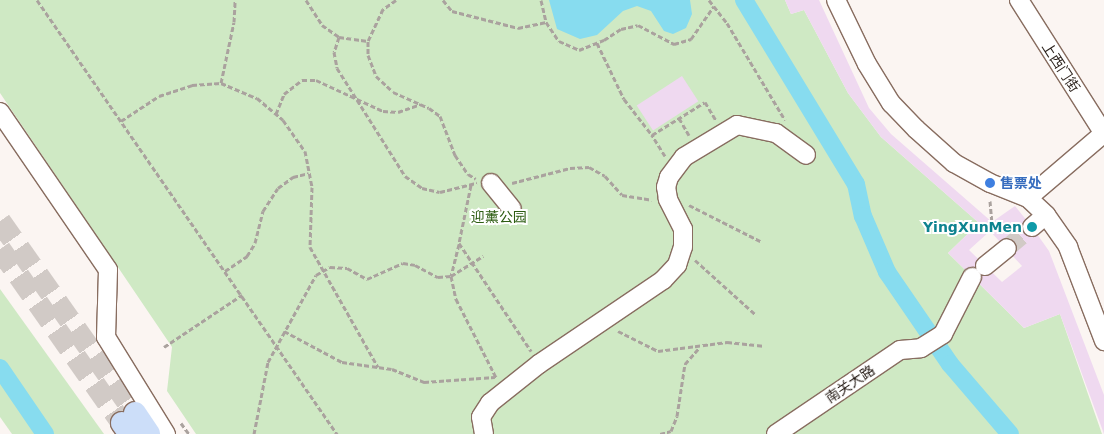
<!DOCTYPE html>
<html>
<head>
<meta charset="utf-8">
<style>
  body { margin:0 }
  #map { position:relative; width:1104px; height:434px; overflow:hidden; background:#fbf5f2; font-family:"DejaVu Sans","Noto Sans SC",sans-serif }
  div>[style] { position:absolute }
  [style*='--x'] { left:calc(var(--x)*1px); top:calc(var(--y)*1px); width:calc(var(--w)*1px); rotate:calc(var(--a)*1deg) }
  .green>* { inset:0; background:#cfe9c4 }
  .water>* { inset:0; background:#87dcef }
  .canal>* { height:18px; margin:-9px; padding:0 9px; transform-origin:9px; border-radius:9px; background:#87dcef }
  .building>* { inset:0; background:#efd9f0; transform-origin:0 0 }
  .minor-tunnel>* { height:18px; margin-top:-9px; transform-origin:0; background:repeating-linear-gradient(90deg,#d1cac6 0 18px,transparent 0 27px) }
  .major-tunnel>* { height:22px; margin-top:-11px; transform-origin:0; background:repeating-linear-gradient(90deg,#d1cac6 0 22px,transparent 0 33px) }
  .path>* { height:3px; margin-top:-1.5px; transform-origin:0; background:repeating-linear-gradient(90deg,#aaa29e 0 5px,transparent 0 7.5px) }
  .roads { filter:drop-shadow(1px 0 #886d60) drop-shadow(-1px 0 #886d60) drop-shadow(0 1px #886d60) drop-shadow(0 -1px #886d60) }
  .minor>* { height:18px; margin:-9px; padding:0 9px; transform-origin:9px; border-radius:9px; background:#fff }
  .major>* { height:22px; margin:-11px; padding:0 11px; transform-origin:11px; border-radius:11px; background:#ccdef9 }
  .dots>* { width:14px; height:14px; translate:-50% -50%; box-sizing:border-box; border:2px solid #fff; border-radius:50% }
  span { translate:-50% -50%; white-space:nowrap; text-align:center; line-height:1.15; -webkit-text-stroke:4px #fff; paint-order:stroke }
  .street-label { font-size:14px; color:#281e18 }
  .shop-label { font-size:14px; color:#366cbe; font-weight:700 }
  .left { translate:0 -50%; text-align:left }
  .park-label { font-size:14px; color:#2e5d13 }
  .culture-label { font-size:14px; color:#0d838f; font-weight:700 }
  .right { translate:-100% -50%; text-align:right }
</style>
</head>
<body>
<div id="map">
  <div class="green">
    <i style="clip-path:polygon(0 0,785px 0,791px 14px,804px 10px,848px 93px,881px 137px,979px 223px,948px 253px,1024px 328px,1060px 314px,1102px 434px,196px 434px,167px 391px,172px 347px,0 93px)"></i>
    <i style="clip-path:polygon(0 289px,104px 434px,12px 434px,0 417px)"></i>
  </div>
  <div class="water">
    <i style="clip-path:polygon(549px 0,690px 0,692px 14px,686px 28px,673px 34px,664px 31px,651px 11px,637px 6px,623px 11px,597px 35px,580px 39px,557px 29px)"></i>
  </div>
  <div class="canal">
    <i style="--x:744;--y:0;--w:215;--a:58.7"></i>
    <i style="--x:856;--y:184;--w:33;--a:78"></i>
    <i style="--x:863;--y:216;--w:61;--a:66.8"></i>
    <i style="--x:887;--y:272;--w:112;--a:55.6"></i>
    <i style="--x:950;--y:364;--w:92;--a:49.4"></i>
    <i style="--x:0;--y:368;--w:80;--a:55.7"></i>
  </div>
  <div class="building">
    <i style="clip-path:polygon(evenodd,785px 0,819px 0,869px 108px,891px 134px,992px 222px,1015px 206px,1032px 227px,1049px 251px,1104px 395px,1104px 434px,1060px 314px,1024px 328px,948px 253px,979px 223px,881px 137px,848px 93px,804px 10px,791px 14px,785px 0,990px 231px,1022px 266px,1002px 282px,969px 250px,990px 231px)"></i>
    <i style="left:682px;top:76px;width:30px;height:54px;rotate:57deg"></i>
  </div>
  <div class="minor-tunnel">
    <i style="--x:1007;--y:248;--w:33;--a:-40"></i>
  </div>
  <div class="major-tunnel">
    <i style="--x:0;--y:221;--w:235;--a:54.9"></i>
    <i style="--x:0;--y:249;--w:213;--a:55"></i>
  </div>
  <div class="path">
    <i style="--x:37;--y:0;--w:528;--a:55.35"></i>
    <i style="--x:306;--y:0;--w:30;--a:57"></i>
    <i style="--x:322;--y:25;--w:21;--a:35"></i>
    <i style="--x:339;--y:37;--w:29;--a:8"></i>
    <i style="--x:396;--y:0;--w:16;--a:145"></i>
    <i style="--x:383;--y:9;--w:35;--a:115"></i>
    <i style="--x:368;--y:41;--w:14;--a:90"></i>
    <i style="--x:368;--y:55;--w:22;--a:69"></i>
    <i style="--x:376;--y:76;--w:23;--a:43"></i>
    <i style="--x:393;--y:92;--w:39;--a:24"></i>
    <i style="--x:429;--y:108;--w:14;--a:36"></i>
    <i style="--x:440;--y:116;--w:42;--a:69"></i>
    <i style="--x:455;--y:155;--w:23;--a:56"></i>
    <i style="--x:468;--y:174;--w:9;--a:32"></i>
    <i style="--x:443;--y:0;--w:14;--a:51"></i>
    <i style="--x:452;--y:11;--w:68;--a:14.4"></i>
    <i style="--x:518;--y:28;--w:29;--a:-12"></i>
    <i style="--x:541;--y:0;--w:23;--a:77"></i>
    <i style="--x:546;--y:22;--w:23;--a:56"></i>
    <i style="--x:559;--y:41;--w:22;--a:24"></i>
    <i style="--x:579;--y:50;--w:27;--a:-22"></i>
    <i style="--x:604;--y:40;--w:20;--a:-33"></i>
    <i style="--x:621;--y:29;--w:17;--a:-13"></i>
    <i style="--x:638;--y:25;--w:41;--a:27.8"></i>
    <i style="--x:674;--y:44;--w:18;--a:-16"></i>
    <i style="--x:691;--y:39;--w:40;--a:-55.1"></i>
    <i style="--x:709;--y:0;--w:29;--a:52"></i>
    <i style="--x:727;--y:23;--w:113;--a:59.1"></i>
    <i style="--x:339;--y:37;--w:16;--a:108"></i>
    <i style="--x:334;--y:52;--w:16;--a:79"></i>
    <i style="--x:337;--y:68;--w:128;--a:57.8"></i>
    <i style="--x:405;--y:176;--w:21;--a:35"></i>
    <i style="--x:422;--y:188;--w:18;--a:13"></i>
    <i style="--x:440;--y:192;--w:38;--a:-14"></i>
    <i style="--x:597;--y:43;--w:62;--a:64.3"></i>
    <i style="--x:624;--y:99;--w:46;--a:52.1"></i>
    <i style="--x:221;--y:83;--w:62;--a:-78"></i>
    <i style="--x:234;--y:22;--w:22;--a:-87"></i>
    <i style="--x:276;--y:114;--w:22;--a:-68"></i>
    <i style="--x:284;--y:94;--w:23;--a:-38"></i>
    <i style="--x:302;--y:80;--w:14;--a:0"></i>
    <i style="--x:316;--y:80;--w:74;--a:24.8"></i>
    <i style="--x:383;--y:111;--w:15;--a:4"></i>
    <i style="--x:398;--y:112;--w:24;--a:-19"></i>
    <i style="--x:679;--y:118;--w:20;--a:60"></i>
    <i style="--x:121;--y:121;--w:45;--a:-33.3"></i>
    <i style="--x:159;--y:96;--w:35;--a:-18"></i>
    <i style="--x:192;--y:85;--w:29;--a:-4"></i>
    <i style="--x:221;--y:83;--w:39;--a:23"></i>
    <i style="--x:257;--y:98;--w:34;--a:40"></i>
    <i style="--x:283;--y:120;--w:38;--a:55"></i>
    <i style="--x:305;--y:151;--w:37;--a:79"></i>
    <i style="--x:312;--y:187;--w:60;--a:91.9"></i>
    <i style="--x:310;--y:247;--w:138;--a:60.5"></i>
    <i style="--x:665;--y:156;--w:25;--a:-122"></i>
    <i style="--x:652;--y:135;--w:62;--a:-31.9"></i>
    <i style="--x:705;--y:102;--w:21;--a:59"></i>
    <i style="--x:512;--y:183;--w:60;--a:-14.5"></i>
    <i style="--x:570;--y:168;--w:19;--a:-3"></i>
    <i style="--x:589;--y:167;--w:18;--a:29"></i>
    <i style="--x:605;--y:176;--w:25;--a:48"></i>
    <i style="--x:622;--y:195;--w:30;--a:9"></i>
    <i style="--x:471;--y:185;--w:59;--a:101.7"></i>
    <i style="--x:459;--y:243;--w:130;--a:56.3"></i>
    <i style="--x:990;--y:201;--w:21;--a:85"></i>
    <i style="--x:689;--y:205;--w:80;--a:26.9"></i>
    <i style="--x:459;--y:244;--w:33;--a:104"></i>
    <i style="--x:451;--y:276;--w:24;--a:78"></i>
    <i style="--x:456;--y:299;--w:88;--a:62.9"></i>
    <i style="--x:695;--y:260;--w:82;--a:42"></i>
    <i style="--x:225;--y:271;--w:27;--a:-34"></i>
    <i style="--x:247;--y:256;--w:15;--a:-58"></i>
    <i style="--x:255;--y:243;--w:33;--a:-76"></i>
    <i style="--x:263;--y:211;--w:27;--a:-57"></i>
    <i style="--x:278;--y:188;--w:19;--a:-36"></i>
    <i style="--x:293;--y:177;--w:16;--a:-14"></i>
    <i style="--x:284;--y:331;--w:66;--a:28.1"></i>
    <i style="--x:342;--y:362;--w:50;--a:8"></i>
    <i style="--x:392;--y:369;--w:35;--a:22"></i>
    <i style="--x:424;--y:382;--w:71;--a:-4"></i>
    <i style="--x:618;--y:331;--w:45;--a:26.6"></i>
    <i style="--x:658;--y:351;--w:70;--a:-7.4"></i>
    <i style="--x:727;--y:342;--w:36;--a:6"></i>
    <i style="--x:164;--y:347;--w:94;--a:-33.7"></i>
    <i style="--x:181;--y:423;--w:14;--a:54"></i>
    <i style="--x:254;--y:434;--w:73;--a:-79"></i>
    <i style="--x:268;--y:362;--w:99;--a:-61.1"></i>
    <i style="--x:316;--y:275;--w:16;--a:-30"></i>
    <i style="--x:330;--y:267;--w:17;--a:3"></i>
    <i style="--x:347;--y:268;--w:23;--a:29"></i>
    <i style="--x:367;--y:279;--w:39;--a:-24"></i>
    <i style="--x:403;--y:263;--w:12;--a:9"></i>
    <i style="--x:415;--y:265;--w:26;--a:28"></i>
    <i style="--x:438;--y:277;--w:13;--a:-4"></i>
    <i style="--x:451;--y:276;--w:38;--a:-32"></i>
    <i style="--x:660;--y:434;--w:11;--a:-15"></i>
    <i style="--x:671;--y:431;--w:16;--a:-68"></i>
    <i style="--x:677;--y:416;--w:53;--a:-81.3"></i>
    <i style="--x:685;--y:364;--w:21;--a:-49"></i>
  </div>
  <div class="roads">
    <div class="minor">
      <i style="--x:836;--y:0;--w:71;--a:64.2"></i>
      <i style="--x:867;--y:64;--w:46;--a:58.4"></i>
      <i style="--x:891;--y:103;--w:36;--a:46"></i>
      <i style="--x:916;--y:129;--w:51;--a:41.8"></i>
      <i style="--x:954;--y:163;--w:41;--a:29.1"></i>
      <i style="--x:990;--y:183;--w:41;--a:21.5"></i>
      <i style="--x:1028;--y:198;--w:25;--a:43"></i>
      <i style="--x:1046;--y:215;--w:39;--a:55"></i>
      <i style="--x:1068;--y:247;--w:101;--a:69"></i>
      <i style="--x:1019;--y:0;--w:159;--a:57.6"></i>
      <i style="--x:0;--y:112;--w:191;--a:55.6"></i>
      <i style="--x:108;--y:270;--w:67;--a:91.7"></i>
      <i style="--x:106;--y:337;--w:114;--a:58.3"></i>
      <i style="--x:491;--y:183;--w:33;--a:51"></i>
      <i style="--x:1028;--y:198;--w:100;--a:-40.5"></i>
      <i style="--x:1032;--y:227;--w:18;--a:-41"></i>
      <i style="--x:985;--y:266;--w:28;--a:-39"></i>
      <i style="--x:484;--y:434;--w:17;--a:-100"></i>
      <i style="--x:481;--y:417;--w:17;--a:-57"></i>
      <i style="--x:490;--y:403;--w:63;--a:-38.5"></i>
      <i style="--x:539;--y:364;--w:150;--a:-34.1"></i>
      <i style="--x:663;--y:280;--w:21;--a:-47"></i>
      <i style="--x:677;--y:265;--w:19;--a:-72"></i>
      <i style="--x:683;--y:247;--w:18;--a:-90"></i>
      <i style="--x:683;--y:229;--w:34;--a:-117"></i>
      <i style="--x:668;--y:199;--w:12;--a:-99"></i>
      <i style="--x:666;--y:187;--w:10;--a:-73"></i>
      <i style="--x:669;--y:177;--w:25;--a:-53"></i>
      <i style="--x:684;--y:157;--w:62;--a:-31.1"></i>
      <i style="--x:737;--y:125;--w:40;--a:12"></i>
      <i style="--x:776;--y:133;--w:37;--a:36"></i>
      <i style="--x:776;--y:434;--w:150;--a:-34.1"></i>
      <i style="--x:900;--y:350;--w:21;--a:-5"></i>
      <i style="--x:921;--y:348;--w:26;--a:-32"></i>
      <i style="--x:943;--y:334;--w:64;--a:-63"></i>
    </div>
    <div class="major">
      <i style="--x:135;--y:413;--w:25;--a:56"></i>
      <i style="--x:122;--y:423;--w:14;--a:54"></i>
    </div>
  </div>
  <div class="dots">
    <i style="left:990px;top:183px;background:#3f7fe0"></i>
    <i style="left:1032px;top:227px;background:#0f9aa8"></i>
  </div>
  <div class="street-label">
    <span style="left:1061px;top:67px;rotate:57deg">上西门街</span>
    <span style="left:850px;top:384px;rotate:-34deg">南关大路</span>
  </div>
  <div class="shop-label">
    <span class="left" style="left:1000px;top:183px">售票处</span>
  </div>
  <div class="park-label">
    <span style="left:499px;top:217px">迎薰公园</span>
  </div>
  <div class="culture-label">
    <span class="right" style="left:1022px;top:227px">YingXunMen</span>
  </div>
</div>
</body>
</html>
